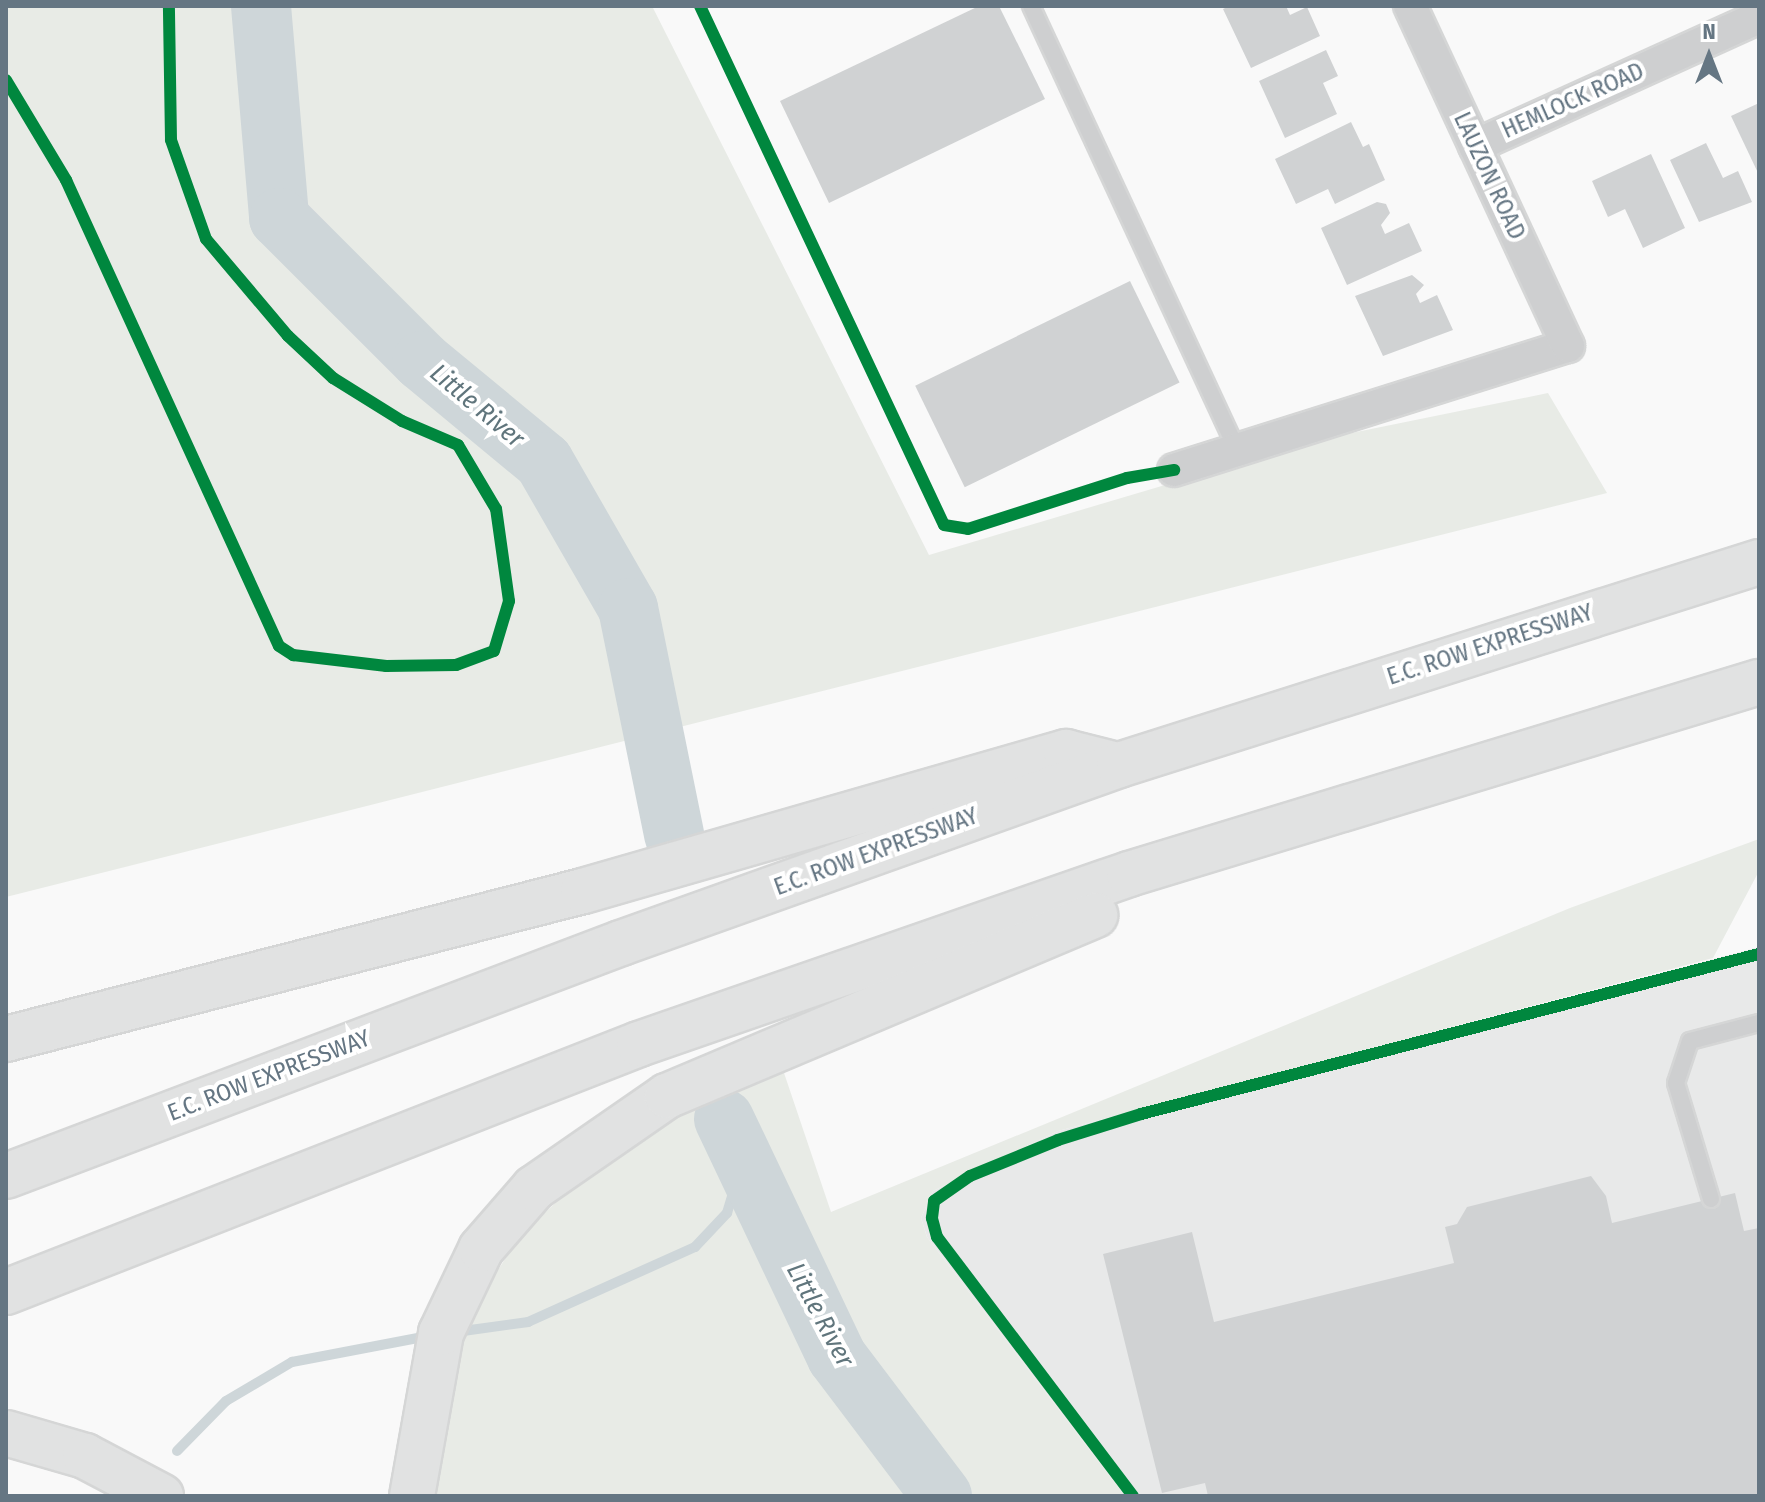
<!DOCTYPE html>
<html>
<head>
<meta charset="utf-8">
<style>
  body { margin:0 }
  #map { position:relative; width:1765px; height:1502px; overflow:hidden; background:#f9f9f9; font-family:"Fira Sans Condensed",sans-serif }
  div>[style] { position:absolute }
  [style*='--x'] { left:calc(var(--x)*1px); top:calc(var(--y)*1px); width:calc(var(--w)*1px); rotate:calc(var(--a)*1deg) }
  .built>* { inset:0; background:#e8e9e9 }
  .green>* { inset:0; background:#e8ebe6 }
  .stream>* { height:10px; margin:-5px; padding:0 5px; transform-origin:5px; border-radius:5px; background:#ced6d9 }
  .river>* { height:60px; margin:-30px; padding:0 30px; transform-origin:30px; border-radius:30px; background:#ced6d9 }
  .building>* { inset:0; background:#d0d2d3; transform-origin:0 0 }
  .roads { filter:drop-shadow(2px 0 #d5d6d6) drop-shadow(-2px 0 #d5d6d6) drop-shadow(0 2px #d5d6d6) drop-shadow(0 -2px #d5d6d6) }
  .lane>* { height:16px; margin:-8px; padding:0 8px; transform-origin:8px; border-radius:8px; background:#cecfd0 }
  .street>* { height:32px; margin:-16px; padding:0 16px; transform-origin:16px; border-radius:16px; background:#cecfd0 }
  .highway>* { height:44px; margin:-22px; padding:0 22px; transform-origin:22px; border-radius:22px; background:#e1e2e2 }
  .cycleway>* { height:12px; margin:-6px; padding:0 6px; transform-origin:6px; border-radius:6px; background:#00873e }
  span { translate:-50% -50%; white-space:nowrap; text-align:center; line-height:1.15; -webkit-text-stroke:8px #fff; paint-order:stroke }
  .street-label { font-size:24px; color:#657683 }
  .water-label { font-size:26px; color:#60757c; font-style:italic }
  .frame { position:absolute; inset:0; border:8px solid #657683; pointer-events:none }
  .north { position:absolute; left:1669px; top:16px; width:80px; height:80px; -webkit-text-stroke:6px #fff; paint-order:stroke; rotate:0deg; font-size:22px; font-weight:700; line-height:32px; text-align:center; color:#657683 }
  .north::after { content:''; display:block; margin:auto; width:28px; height:36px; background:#657683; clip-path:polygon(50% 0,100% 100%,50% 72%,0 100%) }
</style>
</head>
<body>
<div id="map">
  <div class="built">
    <i style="clip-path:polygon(1759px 947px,1759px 1496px,1125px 1496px,927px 1237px,921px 1218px,933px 1191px,1058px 1131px)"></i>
  </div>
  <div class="green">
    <i style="clip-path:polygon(6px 6px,652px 6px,929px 555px,1317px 440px,1548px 393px,1607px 493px,6px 897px)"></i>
    <i style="clip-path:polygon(1759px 839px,1759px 871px,1713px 958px,1058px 1131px,933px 1191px,921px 1218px,927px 1237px,1125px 1496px,435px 1496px,458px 1348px,481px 1296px,520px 1236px,583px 1177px,694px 1102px,782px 1067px,831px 1212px,1570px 908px)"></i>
  </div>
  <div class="stream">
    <i style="--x:463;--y:1331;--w:66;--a:-7.9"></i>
    <i style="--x:528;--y:1322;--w:183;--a:-24.2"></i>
    <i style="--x:695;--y:1247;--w:47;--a:-46.7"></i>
    <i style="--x:727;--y:1213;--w:55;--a:-73.2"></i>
    <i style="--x:177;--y:1451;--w:70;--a:-45.6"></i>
    <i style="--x:226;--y:1401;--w:77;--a:-30.6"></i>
    <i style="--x:292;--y:1362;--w:128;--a:-10.8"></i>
  </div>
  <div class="river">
    <i style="--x:261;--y:6;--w:213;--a:85.1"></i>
    <i style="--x:279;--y:218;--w:202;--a:45"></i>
    <i style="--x:422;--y:361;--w:158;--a:39.6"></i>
    <i style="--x:544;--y:462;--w:168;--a:60.1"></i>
    <i style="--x:628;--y:608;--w:232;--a:78.5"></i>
    <i style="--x:724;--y:1119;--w:263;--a:64.6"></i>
    <i style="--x:837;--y:1357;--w:174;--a:52.9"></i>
  </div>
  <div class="building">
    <i style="clip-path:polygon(979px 6px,999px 6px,1045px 99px,829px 203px,780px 101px)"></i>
    <i style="clip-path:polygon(1229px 6px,1286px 6px,1290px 15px,1307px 7px,1320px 36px,1251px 68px,1223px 9px)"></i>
    <i style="clip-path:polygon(1326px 50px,1338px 76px,1323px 83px,1337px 114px,1285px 138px,1259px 81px)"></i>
    <i style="clip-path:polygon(1759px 103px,1759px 175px,1731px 116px)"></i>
    <i style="clip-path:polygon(1351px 122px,1363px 147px,1369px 144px,1385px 180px,1335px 204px,1328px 189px,1296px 204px,1275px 159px)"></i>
    <i style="clip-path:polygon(1706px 143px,1723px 178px,1738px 171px,1752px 202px,1699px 222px,1670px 160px)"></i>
    <i style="clip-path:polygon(1651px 154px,1685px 228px,1643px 248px,1625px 209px,1608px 217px,1592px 181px)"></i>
    <i style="clip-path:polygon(1377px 202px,1386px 204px,1390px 213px,1381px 225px,1385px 234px,1409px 223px,1422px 251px,1347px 285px,1321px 228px)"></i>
    <i style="clip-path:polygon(1412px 275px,1424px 285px,1416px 294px,1420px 303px,1437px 295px,1453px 330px,1383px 356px,1355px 296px)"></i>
    <i style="left:1130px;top:281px;width:113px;height:239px;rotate:64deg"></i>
    <i style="clip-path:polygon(1591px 1176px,1606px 1196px,1612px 1223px,1735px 1193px,1744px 1231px,1759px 1228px,1759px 1496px,1208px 1496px,1205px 1483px,1162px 1493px,1103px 1254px,1192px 1232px,1214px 1322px,1454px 1263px,1445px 1227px,1457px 1224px,1467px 1207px)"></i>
  </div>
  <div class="roads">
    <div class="lane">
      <i style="--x:1031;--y:6;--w:491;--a:65.1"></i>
      <i style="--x:1711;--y:1199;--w:121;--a:-106.8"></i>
      <i style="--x:1676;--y:1083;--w:44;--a:-71.6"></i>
      <i style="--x:1690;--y:1041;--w:71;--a:-14.6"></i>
    </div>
    <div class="street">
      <i style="--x:1475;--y:146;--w:312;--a:-24.4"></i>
      <i style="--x:1174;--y:470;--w:413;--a:-17.5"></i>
      <i style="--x:1568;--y:346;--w:375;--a:-114.9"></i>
    </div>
    <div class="highway">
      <i style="--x:6;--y:1039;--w:596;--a:-14.39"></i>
      <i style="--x:583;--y:891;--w:503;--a:-16.06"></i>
      <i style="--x:1066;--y:752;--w:49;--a:14.3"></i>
      <i style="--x:6;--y:1176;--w:658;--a:-20.75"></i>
      <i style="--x:621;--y:943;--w:529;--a:-19.67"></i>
      <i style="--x:1119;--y:765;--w:671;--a:-17.6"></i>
      <i style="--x:6;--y:1292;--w:680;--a:-21.39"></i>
      <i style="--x:639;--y:1044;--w:519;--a:-19.13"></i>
      <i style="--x:1129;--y:874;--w:659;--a:-16.95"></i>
      <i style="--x:6;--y:1433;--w:82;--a:16.2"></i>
      <i style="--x:85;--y:1456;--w:86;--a:27.8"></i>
      <i style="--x:412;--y:1496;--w:166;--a:-79.9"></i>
      <i style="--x:441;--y:1333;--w:93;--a:-64.5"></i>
      <i style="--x:481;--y:1249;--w:81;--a:-49"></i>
      <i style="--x:534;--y:1188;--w:162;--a:-34.7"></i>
      <i style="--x:667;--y:1096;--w:465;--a:-22.9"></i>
    </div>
  </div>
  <div class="cycleway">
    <i style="--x:700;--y:6;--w:573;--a:64.82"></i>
    <i style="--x:944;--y:525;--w:24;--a:9"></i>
    <i style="--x:968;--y:529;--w:167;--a:-17.8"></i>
    <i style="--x:1127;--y:478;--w:48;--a:-9.7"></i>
    <i style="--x:6;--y:80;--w:117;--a:59"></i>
    <i style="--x:66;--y:180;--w:512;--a:65.44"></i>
    <i style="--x:279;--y:646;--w:17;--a:33"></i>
    <i style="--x:293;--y:655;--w:94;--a:6.7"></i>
    <i style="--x:386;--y:666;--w:70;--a:-0.8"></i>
    <i style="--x:456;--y:665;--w:40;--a:-20.2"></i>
    <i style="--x:494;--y:651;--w:52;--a:-73.3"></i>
    <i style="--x:509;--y:601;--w:93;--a:-98"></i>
    <i style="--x:496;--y:509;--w:74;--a:-120.7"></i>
    <i style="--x:458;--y:445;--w:61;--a:-156.8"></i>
    <i style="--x:402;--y:421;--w:81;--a:-148.1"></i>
    <i style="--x:333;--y:378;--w:62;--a:-137"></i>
    <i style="--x:288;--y:336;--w:127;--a:-130.2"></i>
    <i style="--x:206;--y:239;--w:105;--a:-109.5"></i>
    <i style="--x:171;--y:140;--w:134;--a:-90.9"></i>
    <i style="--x:1133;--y:1496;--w:325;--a:-127.1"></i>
    <i style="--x:937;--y:1237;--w:20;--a:-105"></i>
    <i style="--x:932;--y:1218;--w:17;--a:-83"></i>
    <i style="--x:934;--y:1201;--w:44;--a:-34.8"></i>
    <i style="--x:970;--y:1176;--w:95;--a:-22.2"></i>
    <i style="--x:1058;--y:1140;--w:87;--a:-17.4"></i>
    <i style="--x:1141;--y:1114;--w:638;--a:-14.52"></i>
  </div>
  <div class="street-label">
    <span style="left:1573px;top:101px;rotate:-24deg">HEMLOCK ROAD</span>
    <span style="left:1489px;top:176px;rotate:65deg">LAUZON ROAD</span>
    <span style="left:1490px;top:645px;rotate:-18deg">E.C. ROW EXPRESSWAY</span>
    <span style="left:876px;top:852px;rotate:-20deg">E.C. ROW EXPRESSWAY</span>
    <span style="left:269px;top:1076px;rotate:-21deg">E.C. ROW EXPRESSWAY</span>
  </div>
  <div class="water-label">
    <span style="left:477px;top:406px;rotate:40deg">Little River</span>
    <span style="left:820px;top:1315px;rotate:62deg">Little River</span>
  </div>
  <div class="frame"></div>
  <div class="north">N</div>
</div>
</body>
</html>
